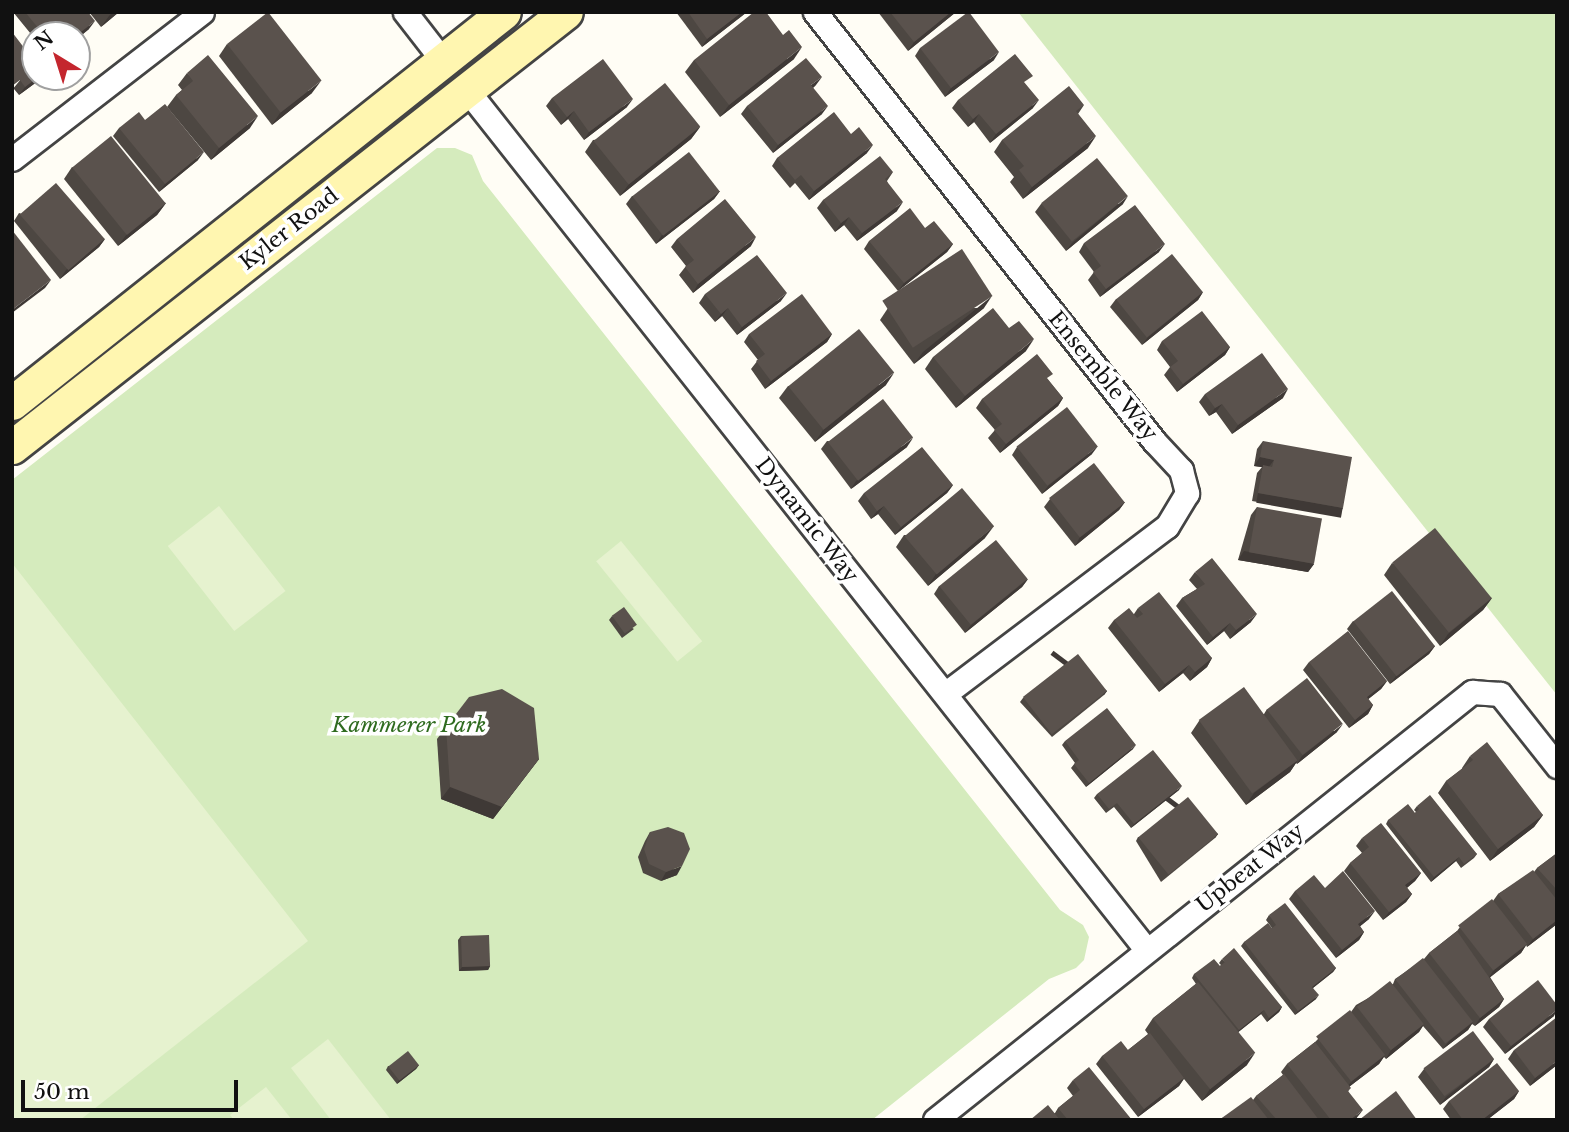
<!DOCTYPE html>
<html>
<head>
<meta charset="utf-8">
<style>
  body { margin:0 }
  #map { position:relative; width:1569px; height:1132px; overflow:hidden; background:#fffdf5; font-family:"Libre Baskerville",serif }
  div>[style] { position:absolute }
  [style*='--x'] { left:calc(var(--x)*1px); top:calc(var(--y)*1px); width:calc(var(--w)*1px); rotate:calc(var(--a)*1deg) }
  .green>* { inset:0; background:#d5ebbd }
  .pitch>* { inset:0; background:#e6f2cf; transform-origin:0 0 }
  .roads { filter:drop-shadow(2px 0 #444) drop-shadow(-2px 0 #444) drop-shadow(0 2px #444) drop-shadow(0 -2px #444) }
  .street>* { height:23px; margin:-11.5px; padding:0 11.5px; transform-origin:11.5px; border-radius:11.5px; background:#fff }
  .secondary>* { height:33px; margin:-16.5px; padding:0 16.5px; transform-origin:16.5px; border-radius:16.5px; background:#fff6b0 }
  .wall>* { inset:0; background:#4d4742 }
  .shaded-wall>* { inset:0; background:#3f3936; transform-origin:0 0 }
  .building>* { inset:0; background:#5a524d; transform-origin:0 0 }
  span { translate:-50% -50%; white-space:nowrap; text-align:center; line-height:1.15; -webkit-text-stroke:7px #fff; paint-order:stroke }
  .street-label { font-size:21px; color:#111 }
  .park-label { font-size:21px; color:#2f6b1f; font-style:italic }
  .frame { position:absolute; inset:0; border:14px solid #111; pointer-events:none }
  .north { position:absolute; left:21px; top:21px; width:70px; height:70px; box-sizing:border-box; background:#fff; border:2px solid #a0a0a0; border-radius:50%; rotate:322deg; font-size:19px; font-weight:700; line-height:28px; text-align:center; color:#111 }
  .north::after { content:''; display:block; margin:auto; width:24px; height:32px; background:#c4262e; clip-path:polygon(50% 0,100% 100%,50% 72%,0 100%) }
  .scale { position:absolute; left:21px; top:1080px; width:217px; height:32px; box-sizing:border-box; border:4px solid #111; border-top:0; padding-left:9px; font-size:21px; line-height:24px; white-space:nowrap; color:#111; -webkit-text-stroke:5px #fff; paint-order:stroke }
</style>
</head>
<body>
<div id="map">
  <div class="green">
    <i style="clip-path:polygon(1018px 12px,1557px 12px,1557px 695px,1507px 632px)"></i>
    <i style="clip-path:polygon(437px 148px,455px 148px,472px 155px,483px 181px,1060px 910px,1083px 925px,1089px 937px,1084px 960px,1076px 968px,1049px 979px,872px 1120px,12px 1120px,12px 480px)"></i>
  </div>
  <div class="pitch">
    <i style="left:219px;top:506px;width:108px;height:65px;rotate:52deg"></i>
    <i style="left:621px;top:541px;width:129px;height:32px;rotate:51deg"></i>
    <i style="clip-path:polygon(12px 563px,308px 941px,80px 1120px,12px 1120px)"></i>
    <i style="clip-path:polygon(328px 1039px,391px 1120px,331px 1120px,291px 1068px)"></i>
    <i style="clip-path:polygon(266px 1087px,292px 1120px,234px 1120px,230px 1115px)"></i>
  </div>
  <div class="roads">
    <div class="street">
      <i style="--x:405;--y:12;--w:62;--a:52.2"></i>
      <i style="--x:815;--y:12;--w:547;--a:51.68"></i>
      <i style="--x:1154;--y:441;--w:40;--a:47"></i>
      <i style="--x:1181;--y:470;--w:24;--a:75"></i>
      <i style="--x:1187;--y:493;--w:39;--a:121"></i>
      <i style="--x:1167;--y:526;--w:278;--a:142.9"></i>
      <i style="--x:467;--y:90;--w:1095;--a:51.68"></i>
      <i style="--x:12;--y:159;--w:240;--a:-37.7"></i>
      <i style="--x:935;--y:1120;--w:687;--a:-38.56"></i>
      <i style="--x:1472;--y:692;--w:28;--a:4"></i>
      <i style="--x:1500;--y:694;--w:92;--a:51.6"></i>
    </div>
    <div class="secondary">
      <i style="--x:12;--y:403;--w:628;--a:-38.47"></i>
      <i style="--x:12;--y:447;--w:704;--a:-38.14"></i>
    </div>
  </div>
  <div class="wall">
    <i style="clip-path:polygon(13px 12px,88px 12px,89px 29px,78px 38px,77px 35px,35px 35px,35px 39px)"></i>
    <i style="clip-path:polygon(89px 12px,119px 12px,101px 27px)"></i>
    <i style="clip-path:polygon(676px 12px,747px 12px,702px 47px)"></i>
    <i style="clip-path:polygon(878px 12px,956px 12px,908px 51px)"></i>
    <i style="clip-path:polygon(227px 44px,312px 93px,272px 125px,219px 56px)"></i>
    <i style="clip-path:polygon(920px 48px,994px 60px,945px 97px,915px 56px)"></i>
    <i style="clip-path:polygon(794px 59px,720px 117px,685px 72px,694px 60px)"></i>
    <i style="clip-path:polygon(35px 62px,38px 81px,19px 95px,14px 89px,12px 90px)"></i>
    <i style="clip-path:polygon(187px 73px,250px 128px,211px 160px,167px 107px,176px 95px,182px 90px,178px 85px)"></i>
    <i style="clip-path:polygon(816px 85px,813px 88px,822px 114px,773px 153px,741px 114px,747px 106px)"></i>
    <i style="clip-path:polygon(1026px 85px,1033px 108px,990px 143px,974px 122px,968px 127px,952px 108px,958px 100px)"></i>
    <i style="clip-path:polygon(552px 98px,627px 107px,584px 140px,568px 119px,561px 125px,546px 106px)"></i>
    <i style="clip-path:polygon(1084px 105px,1078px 114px,1088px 148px,1023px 199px,1010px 182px,1014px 177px,994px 152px,1002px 140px)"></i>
    <i style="clip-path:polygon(145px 120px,198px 160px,159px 192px,113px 136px,119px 128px)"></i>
    <i style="clip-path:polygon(700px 127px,691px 139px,620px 196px,585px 152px,593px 140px)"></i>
    <i style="clip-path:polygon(851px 134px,867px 153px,809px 200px,795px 183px,790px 188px,772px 166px,777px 158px)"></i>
    <i style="clip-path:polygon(72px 167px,166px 203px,157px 215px,118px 246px,64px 179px)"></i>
    <i style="clip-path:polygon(893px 172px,887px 181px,897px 211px,857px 241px,844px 225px,835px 232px,817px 208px,823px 200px)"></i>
    <i style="clip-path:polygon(720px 191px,714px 199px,656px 244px,626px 204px,632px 196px)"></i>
    <i style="clip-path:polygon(1041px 204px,1123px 204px,1066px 251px,1035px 212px)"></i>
    <i style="clip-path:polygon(19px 213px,105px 239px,99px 247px,60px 279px,14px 221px)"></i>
    <i style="clip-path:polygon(925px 228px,953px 244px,947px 252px,898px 291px,864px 249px,869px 241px)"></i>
    <i style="clip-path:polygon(677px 239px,751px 246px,693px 293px,679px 275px,686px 266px,671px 247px)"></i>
    <i style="clip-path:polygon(1084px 243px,1159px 252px,1100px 297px,1088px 280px,1094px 272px,1079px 252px)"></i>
    <i style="clip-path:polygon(1203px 292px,1198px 300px,1142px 345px,1110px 307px,1116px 299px)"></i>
    <i style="clip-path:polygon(705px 294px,781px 301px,737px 335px,722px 316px,715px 322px,699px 303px)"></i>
    <i style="clip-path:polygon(888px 308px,984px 308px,914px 364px,880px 320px)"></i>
    <i style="clip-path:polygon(749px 334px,832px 334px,827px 342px,765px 389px,751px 369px,758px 360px,744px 342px)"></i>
    <i style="clip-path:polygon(1162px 341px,1230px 347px,1225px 355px,1177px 392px,1164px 375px,1170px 367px,1157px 350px)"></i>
    <i style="clip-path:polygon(1026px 351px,956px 408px,925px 369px,933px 357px)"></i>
    <i style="clip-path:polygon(1048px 380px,1063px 398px,1058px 406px,1000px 453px,988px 438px,995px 430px,976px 408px,982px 399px)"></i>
    <i style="clip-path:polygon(886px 385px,815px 442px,779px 398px,788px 386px)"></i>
    <i style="clip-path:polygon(1205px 394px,1283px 398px,1232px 434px,1216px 412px,1209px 416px,1199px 402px)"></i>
    <i style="clip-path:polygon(827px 441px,907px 447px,851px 489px,821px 449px)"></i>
    <i style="clip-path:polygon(1263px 441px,1343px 508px,1338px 516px,1252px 501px,1257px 473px,1262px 467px,1254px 466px,1257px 449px)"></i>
    <i style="clip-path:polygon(1017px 447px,1092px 454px,1042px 494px,1012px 455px)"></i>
    <i style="clip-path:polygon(953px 485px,947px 493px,895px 535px,878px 514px,871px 519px,858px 501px,864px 493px)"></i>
    <i style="clip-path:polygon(1050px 499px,1125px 502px,1119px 510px,1075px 546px,1044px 507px)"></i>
    <i style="clip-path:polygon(1257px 507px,1314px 564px,1308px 572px,1238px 560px,1251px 515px)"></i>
    <i style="clip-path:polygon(904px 535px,985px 538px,928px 586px,896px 547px)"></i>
    <i style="clip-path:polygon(1392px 563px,1492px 598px,1483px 610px,1440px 646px,1384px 575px)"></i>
    <i style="clip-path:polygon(1195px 572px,1251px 622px,1230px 639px,1224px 631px,1207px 645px,1176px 606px,1182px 598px,1197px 589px,1189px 580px)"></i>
    <i style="clip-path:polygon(1028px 579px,1022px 587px,965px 633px,934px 594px,939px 586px)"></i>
    <i style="clip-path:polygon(1138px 608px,1212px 658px,1207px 667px,1190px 681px,1183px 673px,1159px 692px,1108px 628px,1114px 620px,1134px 614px)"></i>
    <i style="clip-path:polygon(612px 616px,634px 629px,622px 638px,609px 620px)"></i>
    <i style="clip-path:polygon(1353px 621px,1435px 646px,1429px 654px,1390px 684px,1347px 629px)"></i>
    <i style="clip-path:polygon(1309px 662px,1387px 681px,1381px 689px,1368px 699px,1373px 705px,1368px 714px,1349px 728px,1303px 670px)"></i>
    <i style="clip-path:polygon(1107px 691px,1104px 695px,1052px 737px,1020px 702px,1023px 698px)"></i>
    <i style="clip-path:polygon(1267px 709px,1337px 732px,1297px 764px,1296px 763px,1290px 772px,1246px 805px,1191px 733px,1199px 721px,1264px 714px)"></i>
    <i style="clip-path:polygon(446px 727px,539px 759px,493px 819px,441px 799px,437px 739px)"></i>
    <i style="clip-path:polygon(1065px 741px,1133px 749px,1086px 787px,1071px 768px,1075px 763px,1062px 745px)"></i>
    <i style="clip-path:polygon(1470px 756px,1543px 815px,1534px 827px,1490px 861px,1438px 793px,1446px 781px,1462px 769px,1462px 768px)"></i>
    <i style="clip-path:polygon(1179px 790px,1131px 828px,1114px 807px,1106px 813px,1094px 798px,1097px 794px)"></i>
    <i style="clip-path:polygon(1417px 806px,1477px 854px,1474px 858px,1461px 868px,1456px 861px,1431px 882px,1386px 824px,1388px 820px,1415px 813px,1416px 812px,1414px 810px)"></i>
    <i style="clip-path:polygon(650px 832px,677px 875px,661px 881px,643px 873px,638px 857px,645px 841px)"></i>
    <i style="clip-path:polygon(1218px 834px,1215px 838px,1161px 882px,1136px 841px,1138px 837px)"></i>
    <i style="clip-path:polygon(1362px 838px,1421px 873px,1415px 881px,1407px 888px,1412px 894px,1406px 902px,1383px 920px,1344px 871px,1350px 863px,1362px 853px,1356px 846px)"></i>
    <i style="clip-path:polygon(1557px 853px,1557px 924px,1527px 947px,1526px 945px,1521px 953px,1490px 977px,1504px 999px,1499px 1007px,1475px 1026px,1472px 1024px,1468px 1030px,1443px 1049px,1423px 1026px,1419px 1032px,1386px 1059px,1384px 1057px,1379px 1064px,1350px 1086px,1348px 1092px,1357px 1118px,1355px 1120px,1219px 1120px,1253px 1100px,1256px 1096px,1283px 1075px,1281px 1072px,1287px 1064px,1315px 1042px,1318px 1039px,1351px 1012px,1356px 1005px,1393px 984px,1395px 979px,1424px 959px,1429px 953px,1457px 931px,1460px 927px,1493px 901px,1498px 894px,1534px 872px,1537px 868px)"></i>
    <i style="clip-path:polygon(1325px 888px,1369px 919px,1360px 926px,1364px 932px,1359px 940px,1336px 958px,1289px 899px,1295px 891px)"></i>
    <i style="clip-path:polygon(1269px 915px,1336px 968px,1333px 972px,1313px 988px,1316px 999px,1295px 1015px,1241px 946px,1244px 942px,1272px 928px,1266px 920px)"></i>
    <i style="clip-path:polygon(461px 936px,490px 966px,488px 970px,459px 971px,458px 940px)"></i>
    <i style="clip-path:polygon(1222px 959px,1282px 1007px,1279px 1012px,1267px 1022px,1261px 1014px,1238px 1032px,1247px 1065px,1202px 1101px,1184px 1079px,1179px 1086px,1138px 1117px,1096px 1064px,1102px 1056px,1128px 1050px,1148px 1034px,1145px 1030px,1153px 1018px,1196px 984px,1192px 978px,1194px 974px,1220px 966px,1221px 965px,1219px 963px)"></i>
    <i style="clip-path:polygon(1554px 1016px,1505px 1054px,1483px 1027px,1489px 1019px)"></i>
    <i style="clip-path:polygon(1514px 1050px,1557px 1065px,1530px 1086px,1508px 1059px)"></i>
    <i style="clip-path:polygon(1494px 1059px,1489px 1067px,1440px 1105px,1418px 1077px,1424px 1069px)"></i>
    <i style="clip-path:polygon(419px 1065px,416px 1069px,397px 1084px,386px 1070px,388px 1066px)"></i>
    <i style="clip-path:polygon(1073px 1080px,1132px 1120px,1030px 1120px,1055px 1113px,1058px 1108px,1073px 1096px,1067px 1088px)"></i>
    <i style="clip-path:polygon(1519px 1091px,1514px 1099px,1487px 1120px,1451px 1120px,1443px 1109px,1449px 1101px)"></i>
  </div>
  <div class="shaded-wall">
    <i style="clip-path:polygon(113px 12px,119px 12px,101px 27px,109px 16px)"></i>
    <i style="clip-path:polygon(742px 12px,747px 12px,702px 47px,707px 39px)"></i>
    <i style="clip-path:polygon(951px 12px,956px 12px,908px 51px,914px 42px)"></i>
    <i style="clip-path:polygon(95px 21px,89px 29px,77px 39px,77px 35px)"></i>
    <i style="clip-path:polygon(802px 47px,794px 59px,720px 117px,729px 105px)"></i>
    <i style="clip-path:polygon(999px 52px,994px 60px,945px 97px,951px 88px)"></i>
    <i style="clip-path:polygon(38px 77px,41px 77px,38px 81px,19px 95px,25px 87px)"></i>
    <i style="clip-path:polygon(822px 77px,816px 85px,805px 94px,811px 85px)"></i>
    <i style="clip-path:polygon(321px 81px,312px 93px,272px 125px,280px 113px)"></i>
    <i style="clip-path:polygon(633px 99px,627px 107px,584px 140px,589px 132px)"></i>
    <i style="clip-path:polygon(1039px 100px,1033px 108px,990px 143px,996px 134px)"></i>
    <i style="clip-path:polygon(828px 106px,822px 114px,773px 153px,778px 145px)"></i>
    <i style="clip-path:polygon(574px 111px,568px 119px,561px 125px,567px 117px)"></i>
    <i style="clip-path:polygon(979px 114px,974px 122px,968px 127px,973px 119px)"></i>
    <i style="clip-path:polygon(258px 116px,250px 128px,211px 160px,219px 148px)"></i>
    <i style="clip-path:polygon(700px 127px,691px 139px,620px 196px,629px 184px)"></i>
    <i style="clip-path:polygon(1096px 136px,1088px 148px,1023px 199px,1032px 187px)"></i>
    <i style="clip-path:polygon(873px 145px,867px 153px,809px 200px,814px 191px)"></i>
    <i style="clip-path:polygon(204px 152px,198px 160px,159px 192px,165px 184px)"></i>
    <i style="clip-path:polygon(720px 191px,714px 199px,656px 244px,662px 235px)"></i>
    <i style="clip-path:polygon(1128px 196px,1123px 204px,1066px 251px,1072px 243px)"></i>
    <i style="clip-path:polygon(903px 202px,897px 211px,857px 241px,862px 233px)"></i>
    <i style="clip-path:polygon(166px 203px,157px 215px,118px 246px,127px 234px)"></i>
    <i style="clip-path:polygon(849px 217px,844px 225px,835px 232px,841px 223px)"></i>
    <i style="clip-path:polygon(756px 237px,751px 246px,693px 293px,698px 284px)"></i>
    <i style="clip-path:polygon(105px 239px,99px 247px,60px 279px,66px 270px)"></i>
    <i style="clip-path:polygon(953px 244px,947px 252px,898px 291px,904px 283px)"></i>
    <i style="clip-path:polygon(1165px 244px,1159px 252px,1100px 297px,1106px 289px)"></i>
    <i style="clip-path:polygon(51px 280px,45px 288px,12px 313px,12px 310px)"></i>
    <i style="clip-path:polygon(1203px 292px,1198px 300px,1142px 345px,1148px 337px)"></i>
    <i style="clip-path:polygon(787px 293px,781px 301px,737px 335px,742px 327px)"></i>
    <i style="clip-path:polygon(992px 296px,984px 308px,914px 364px,923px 352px)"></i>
    <i style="clip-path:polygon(728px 308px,722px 316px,715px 322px,721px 314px)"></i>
    <i style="clip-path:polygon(832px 334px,827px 342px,765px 389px,771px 381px)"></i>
    <i style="clip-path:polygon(1034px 339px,1026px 351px,956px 408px,965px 396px)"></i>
    <i style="clip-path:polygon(1230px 347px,1225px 355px,1177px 392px,1183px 384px)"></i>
    <i style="clip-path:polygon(894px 373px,886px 385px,815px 442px,823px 430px)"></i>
    <i style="clip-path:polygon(1288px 389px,1283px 398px,1232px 434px,1238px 425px)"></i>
    <i style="clip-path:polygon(1063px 398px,1058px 406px,1000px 453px,1006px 444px)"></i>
    <i style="clip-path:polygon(1222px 404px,1216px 412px,1209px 416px,1215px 408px)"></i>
    <i style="clip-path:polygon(913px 438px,907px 447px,851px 489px,856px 481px)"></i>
    <i style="clip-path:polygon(1098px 446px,1092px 454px,1042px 494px,1048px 486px)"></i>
    <i style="clip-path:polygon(1260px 457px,1274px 460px,1268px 468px,1254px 466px)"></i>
    <i style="clip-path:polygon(953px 485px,947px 493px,895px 535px,901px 527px)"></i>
    <i style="left:1258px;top:493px;width:86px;height:10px;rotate:10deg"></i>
    <i style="clip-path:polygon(1125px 502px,1119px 510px,1075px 546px,1080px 537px)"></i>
    <i style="clip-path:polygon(884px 506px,878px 514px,871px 519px,877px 511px)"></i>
    <i style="clip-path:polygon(994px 526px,985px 538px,928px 586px,936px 574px)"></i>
    <i style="clip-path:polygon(1244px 551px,1314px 564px,1308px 572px,1238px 560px)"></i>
    <i style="clip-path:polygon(1028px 579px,1022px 587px,965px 633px,971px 625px)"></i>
    <i style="clip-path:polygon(1492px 598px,1483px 610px,1440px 646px,1448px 634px)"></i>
    <i style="clip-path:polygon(1257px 614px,1251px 622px,1230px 639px,1236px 630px)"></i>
    <i style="clip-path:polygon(1230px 623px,1224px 631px,1207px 645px,1213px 637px)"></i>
    <i style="clip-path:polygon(1435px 646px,1429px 654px,1390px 684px,1396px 676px)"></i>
    <i style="clip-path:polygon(1212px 658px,1207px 667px,1190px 681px,1195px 672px)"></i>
    <i style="clip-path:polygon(1189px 665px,1183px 673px,1159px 692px,1165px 684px)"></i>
    <i style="clip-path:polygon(1387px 681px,1381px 689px,1361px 705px,1367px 697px)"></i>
    <i style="left:1107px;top:691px;width:5px;height:67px;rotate:127deg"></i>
    <i style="clip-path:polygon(1373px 705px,1368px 714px,1349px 728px,1355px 720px)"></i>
    <i style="clip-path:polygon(1343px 724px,1337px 732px,1297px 764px,1302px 756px)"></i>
    <i style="clip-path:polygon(1136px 745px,1133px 749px,1086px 787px,1089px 783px)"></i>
    <i style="clip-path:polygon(539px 759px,493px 819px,441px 799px,450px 787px)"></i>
    <i style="clip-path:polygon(1298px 760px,1290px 772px,1246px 805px,1254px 793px)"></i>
    <i style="clip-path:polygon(1182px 786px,1179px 790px,1131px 828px,1134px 824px)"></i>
    <i style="clip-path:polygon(1543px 815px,1534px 827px,1490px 861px,1498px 849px)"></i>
    <i style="left:1218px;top:834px;width:5px;height:70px;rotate:127deg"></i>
    <i style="clip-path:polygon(1459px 857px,1456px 861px,1431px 882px,1434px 877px)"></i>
    <i style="clip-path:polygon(682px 866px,677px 875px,661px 881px,666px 872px)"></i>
    <i style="clip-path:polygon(1421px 873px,1415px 881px,1399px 894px,1405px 885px)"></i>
    <i style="clip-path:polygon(1412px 894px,1406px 902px,1383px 920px,1389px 912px)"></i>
    <i style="clip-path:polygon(1375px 911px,1369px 919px,1352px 933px,1358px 924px)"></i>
    <i style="clip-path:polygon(1557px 920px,1557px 924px,1527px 947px,1533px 939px)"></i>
    <i style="clip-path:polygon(1364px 932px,1359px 940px,1336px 958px,1342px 950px)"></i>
    <i style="clip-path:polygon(1527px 944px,1521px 953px,1488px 979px,1493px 971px)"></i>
    <i style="clip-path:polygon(490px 966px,488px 970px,459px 971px,462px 967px)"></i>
    <i style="clip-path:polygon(1336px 968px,1333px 972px,1309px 991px,1312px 987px)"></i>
    <i style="clip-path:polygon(1319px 995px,1316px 999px,1295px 1015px,1298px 1011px)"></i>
    <i style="clip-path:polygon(1504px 999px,1499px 1007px,1475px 1026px,1480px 1018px)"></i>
    <i style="clip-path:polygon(1282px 1007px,1279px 1012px,1267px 1022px,1269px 1018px)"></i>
    <i style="clip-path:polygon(1264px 1010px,1261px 1014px,1236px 1034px,1239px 1030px)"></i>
    <i style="clip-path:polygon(1557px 1010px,1554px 1016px,1505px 1054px,1511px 1046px)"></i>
    <i style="clip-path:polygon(1473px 1022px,1468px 1030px,1443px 1049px,1449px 1041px)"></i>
    <i style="clip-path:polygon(1424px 1024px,1419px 1032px,1386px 1059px,1391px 1050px)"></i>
    <i style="clip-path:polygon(1255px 1053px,1247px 1065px,1202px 1101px,1210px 1089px)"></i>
    <i style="clip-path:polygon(1385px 1055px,1379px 1064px,1345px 1090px,1351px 1082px)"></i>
    <i style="clip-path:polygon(1494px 1059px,1489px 1067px,1440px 1105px,1446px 1097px)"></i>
    <i style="clip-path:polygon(1557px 1061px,1557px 1065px,1530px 1086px,1535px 1078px)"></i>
    <i style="clip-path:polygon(419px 1065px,416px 1069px,397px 1084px,399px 1080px)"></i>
    <i style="clip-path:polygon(1184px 1078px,1179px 1086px,1138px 1117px,1144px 1109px)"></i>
    <i style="clip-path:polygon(1519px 1091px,1514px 1099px,1487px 1120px,1482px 1120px)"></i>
    <i style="clip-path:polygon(1363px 1110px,1355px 1120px,1350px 1120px)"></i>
  </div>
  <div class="building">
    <i style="clip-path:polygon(25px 12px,88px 12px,95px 21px,77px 35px,44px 35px)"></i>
    <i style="left:268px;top:12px;width:87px;height:52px;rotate:52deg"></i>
    <i style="clip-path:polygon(688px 12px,742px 12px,707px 39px)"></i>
    <i style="clip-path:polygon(754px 12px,766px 12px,783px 35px,789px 30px,802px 47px,729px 105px,694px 60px)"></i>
    <i style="clip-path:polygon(890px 12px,951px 12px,914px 42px)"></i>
    <i style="clip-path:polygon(968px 12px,969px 12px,999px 52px,951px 88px,920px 48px)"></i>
    <i style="clip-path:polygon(12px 32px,35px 62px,35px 77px,38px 77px,25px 87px,20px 80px,12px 86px)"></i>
    <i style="clip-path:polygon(77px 37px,81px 42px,77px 46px)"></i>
    <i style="clip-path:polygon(1015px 54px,1033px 76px,1024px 82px,1039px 100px,996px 134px,979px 114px,973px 119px,958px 100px)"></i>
    <i style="clip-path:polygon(208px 55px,258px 116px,219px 148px,176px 95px,193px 81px,187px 73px)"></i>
    <i style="clip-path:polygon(806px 58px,822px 77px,811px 85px,828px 106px,778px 145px,747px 106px)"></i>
    <i style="clip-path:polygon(603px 59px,633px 99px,589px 132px,574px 111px,567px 117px,552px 98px)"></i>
    <i style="left:665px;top:83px;width:56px;height:92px;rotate:51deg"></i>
    <i style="clip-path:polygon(1069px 86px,1084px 105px,1076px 111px,1096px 136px,1032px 187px,1019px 170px,1024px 166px,1002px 140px)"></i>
    <i style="clip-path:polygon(165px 104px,204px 152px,165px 184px,119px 128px,139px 112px,145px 120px)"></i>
    <i style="clip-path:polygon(834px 112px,851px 134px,859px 127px,873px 145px,814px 191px,801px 175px,795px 180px,777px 158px)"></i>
    <i style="left:111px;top:136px;width:87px;height:50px;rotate:51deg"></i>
    <i style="left:689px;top:152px;width:50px;height:72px;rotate:52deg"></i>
    <i style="clip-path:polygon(880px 156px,893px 172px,885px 179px,903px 202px,862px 233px,849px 217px,841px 223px,823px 200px)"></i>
    <i style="left:1097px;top:158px;width:49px;height:72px;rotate:51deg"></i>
    <i style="left:56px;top:183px;width:74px;height:48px;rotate:49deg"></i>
    <i style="clip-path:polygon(725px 199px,756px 237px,698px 284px,685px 267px,694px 260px,677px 239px)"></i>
    <i style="clip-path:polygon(1135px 205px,1165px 244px,1106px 289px,1093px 272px,1101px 266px,1084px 243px)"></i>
    <i style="clip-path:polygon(910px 208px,925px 228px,934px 221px,953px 244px,904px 283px,869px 241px)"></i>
    <i style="clip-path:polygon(12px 230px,51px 280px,12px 310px)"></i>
    <i style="left:962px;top:249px;width:56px;height:95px;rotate:57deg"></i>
    <i style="left:1172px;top:254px;width:49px;height:72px;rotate:51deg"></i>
    <i style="clip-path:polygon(757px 255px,787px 293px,742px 327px,728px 308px,721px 314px,705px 294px)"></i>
    <i style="clip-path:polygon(802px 294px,832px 334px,771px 381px,756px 361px,765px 354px,749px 334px)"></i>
    <i style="clip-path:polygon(993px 308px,1009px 328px,1019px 321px,1034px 339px,965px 396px,933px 357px)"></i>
    <i style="clip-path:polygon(1202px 311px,1230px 347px,1183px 384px,1170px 367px,1178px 361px,1162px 341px)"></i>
    <i style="left:859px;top:329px;width:56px;height:91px;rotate:51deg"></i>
    <i style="clip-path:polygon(1262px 353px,1288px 389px,1238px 425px,1222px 404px,1215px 408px,1205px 394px)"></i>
    <i style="clip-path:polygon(1037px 354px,1053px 374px,1047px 378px,1063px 398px,1006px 444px,994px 430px,1002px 424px,982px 399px)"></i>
    <i style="left:883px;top:399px;width:49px;height:70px;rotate:52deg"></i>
    <i style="left:1067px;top:407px;width:50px;height:64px;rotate:52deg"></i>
    <i style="clip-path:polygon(1263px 441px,1352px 457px,1343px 508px,1258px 493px,1263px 465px,1272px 467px,1274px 460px,1260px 457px)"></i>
    <i style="clip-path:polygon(922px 447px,953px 485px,901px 527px,884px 506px,877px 511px,864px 493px)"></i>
    <i style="left:1094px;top:463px;width:50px;height:57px;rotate:52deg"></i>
    <i style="left:962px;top:488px;width:50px;height:75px;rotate:50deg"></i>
    <i style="left:1257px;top:507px;width:66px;height:46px;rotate:10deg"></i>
    <i style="left:1435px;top:528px;width:90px;height:55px;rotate:51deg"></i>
    <i style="left:996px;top:540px;width:50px;height:73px;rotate:51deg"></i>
    <i style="clip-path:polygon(1212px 558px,1257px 614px,1236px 630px,1230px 623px,1213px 637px,1182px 598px,1205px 584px,1195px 572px)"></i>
    <i style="left:1392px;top:591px;width:70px;height:49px;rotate:52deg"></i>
    <i style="clip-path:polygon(1159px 592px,1212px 658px,1195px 672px,1189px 665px,1165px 684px,1114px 620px,1129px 608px,1137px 618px,1143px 614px,1138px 608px)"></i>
    <i style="left:624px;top:607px;width:22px;height:15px;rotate:54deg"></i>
    <i style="clip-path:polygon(1348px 631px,1387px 681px,1367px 697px,1373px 705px,1355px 720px,1309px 662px)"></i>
    <i style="left:1078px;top:654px;width:47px;height:70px;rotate:52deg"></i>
    <i style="left:1307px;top:678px;width:58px;height:51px;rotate:52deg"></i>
    <i style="left:1244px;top:687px;width:91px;height:56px;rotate:54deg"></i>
    <i style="clip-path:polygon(502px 689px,534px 708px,539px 759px,502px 807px,450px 787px,446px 727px,469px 697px)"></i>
    <i style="clip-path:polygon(1107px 708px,1136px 745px,1089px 783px,1074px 764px,1079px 760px,1065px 741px)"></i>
    <i style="clip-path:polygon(1487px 742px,1543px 815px,1498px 849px,1446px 781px,1473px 760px,1470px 756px)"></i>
    <i style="clip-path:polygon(1153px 750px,1182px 786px,1134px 824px,1117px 803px,1109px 809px,1097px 794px)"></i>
    <i style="clip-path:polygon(1430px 795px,1477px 854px,1464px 864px,1459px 857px,1434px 877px,1388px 820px,1408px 804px,1415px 813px,1419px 809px,1417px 806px)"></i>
    <i style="left:1188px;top:797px;width:48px;height:64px;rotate:51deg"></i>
    <i style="clip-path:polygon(1381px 823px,1421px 873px,1405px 885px,1412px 894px,1389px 912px,1350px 863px,1369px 847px,1362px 838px)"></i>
    <i style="clip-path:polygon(668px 827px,684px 833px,690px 849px,682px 866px,666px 872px,649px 864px,644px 849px,650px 832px)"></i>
    <i style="clip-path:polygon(1557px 853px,1557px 890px,1537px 868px)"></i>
    <i style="clip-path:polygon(1533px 870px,1557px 900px,1557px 920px,1533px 939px,1498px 894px)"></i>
    <i style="clip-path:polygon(1343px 871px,1375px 911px,1358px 924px,1364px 932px,1342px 950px,1295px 891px,1314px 875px,1325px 888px)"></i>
    <i style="left:1492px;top:899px;width:57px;height:43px;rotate:52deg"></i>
    <i style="clip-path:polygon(1285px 903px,1336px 968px,1312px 987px,1319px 995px,1298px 1011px,1244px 942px,1268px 923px,1272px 928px,1276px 925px,1269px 915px)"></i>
    <i style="clip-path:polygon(1457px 931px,1504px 999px,1480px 1018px,1429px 953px)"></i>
    <i style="left:489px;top:935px;width:31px;height:28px;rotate:88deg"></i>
    <i style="clip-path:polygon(1234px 948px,1282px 1007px,1269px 1018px,1264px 1010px,1239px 1030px,1194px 974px,1214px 959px,1220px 966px,1225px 962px,1222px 959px)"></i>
    <i style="left:1423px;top:958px;width:81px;height:35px;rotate:52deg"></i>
    <i style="clip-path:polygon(1538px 980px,1557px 1005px,1557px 1010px,1511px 1046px,1489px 1019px)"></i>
    <i style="left:1390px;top:981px;width:55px;height:42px;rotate:52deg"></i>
    <i style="left:1198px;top:982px;width:91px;height:58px;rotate:51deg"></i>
    <i style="left:1350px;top:1010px;width:57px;height:43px;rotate:52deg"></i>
    <i style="clip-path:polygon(1557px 1017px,1557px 1061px,1535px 1078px,1514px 1050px)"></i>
    <i style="left:1473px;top:1031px;width:35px;height:62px;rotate:53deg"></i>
    <i style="clip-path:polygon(1150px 1033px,1184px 1078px,1144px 1109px,1102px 1056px,1121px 1041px,1128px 1050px)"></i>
    <i style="clip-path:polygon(1315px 1042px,1351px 1088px,1348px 1091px,1363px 1110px,1350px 1120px,1331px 1120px,1287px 1064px)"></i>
    <i style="left:408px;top:1051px;width:18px;height:25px;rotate:52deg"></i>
    <i style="clip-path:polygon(1497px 1063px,1519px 1091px,1482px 1120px,1463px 1120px,1449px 1101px)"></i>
    <i style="clip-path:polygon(1089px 1067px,1132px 1120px,1068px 1120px,1058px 1108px,1080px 1090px,1073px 1080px)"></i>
    <i style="clip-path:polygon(1284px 1074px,1319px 1120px,1277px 1120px,1256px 1096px)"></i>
    <i style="clip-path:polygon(1396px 1091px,1417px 1120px,1359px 1120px)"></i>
    <i style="clip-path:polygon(1251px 1097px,1269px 1120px,1219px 1120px)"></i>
    <i style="clip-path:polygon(1048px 1105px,1060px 1120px,1030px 1120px)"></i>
  </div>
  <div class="street-label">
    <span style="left:289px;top:229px;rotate:-38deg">Kyler Road</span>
    <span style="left:1103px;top:376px;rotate:51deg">Ensemble Way</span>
    <span style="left:807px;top:520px;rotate:52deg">Dynamic Way</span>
    <span style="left:1250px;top:868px;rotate:-38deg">Upbeat Way</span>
  </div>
  <div class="park-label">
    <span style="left:409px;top:725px">Kammerer Park</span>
  </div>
  <div class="frame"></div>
  <div class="north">N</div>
  <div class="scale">50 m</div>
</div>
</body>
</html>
